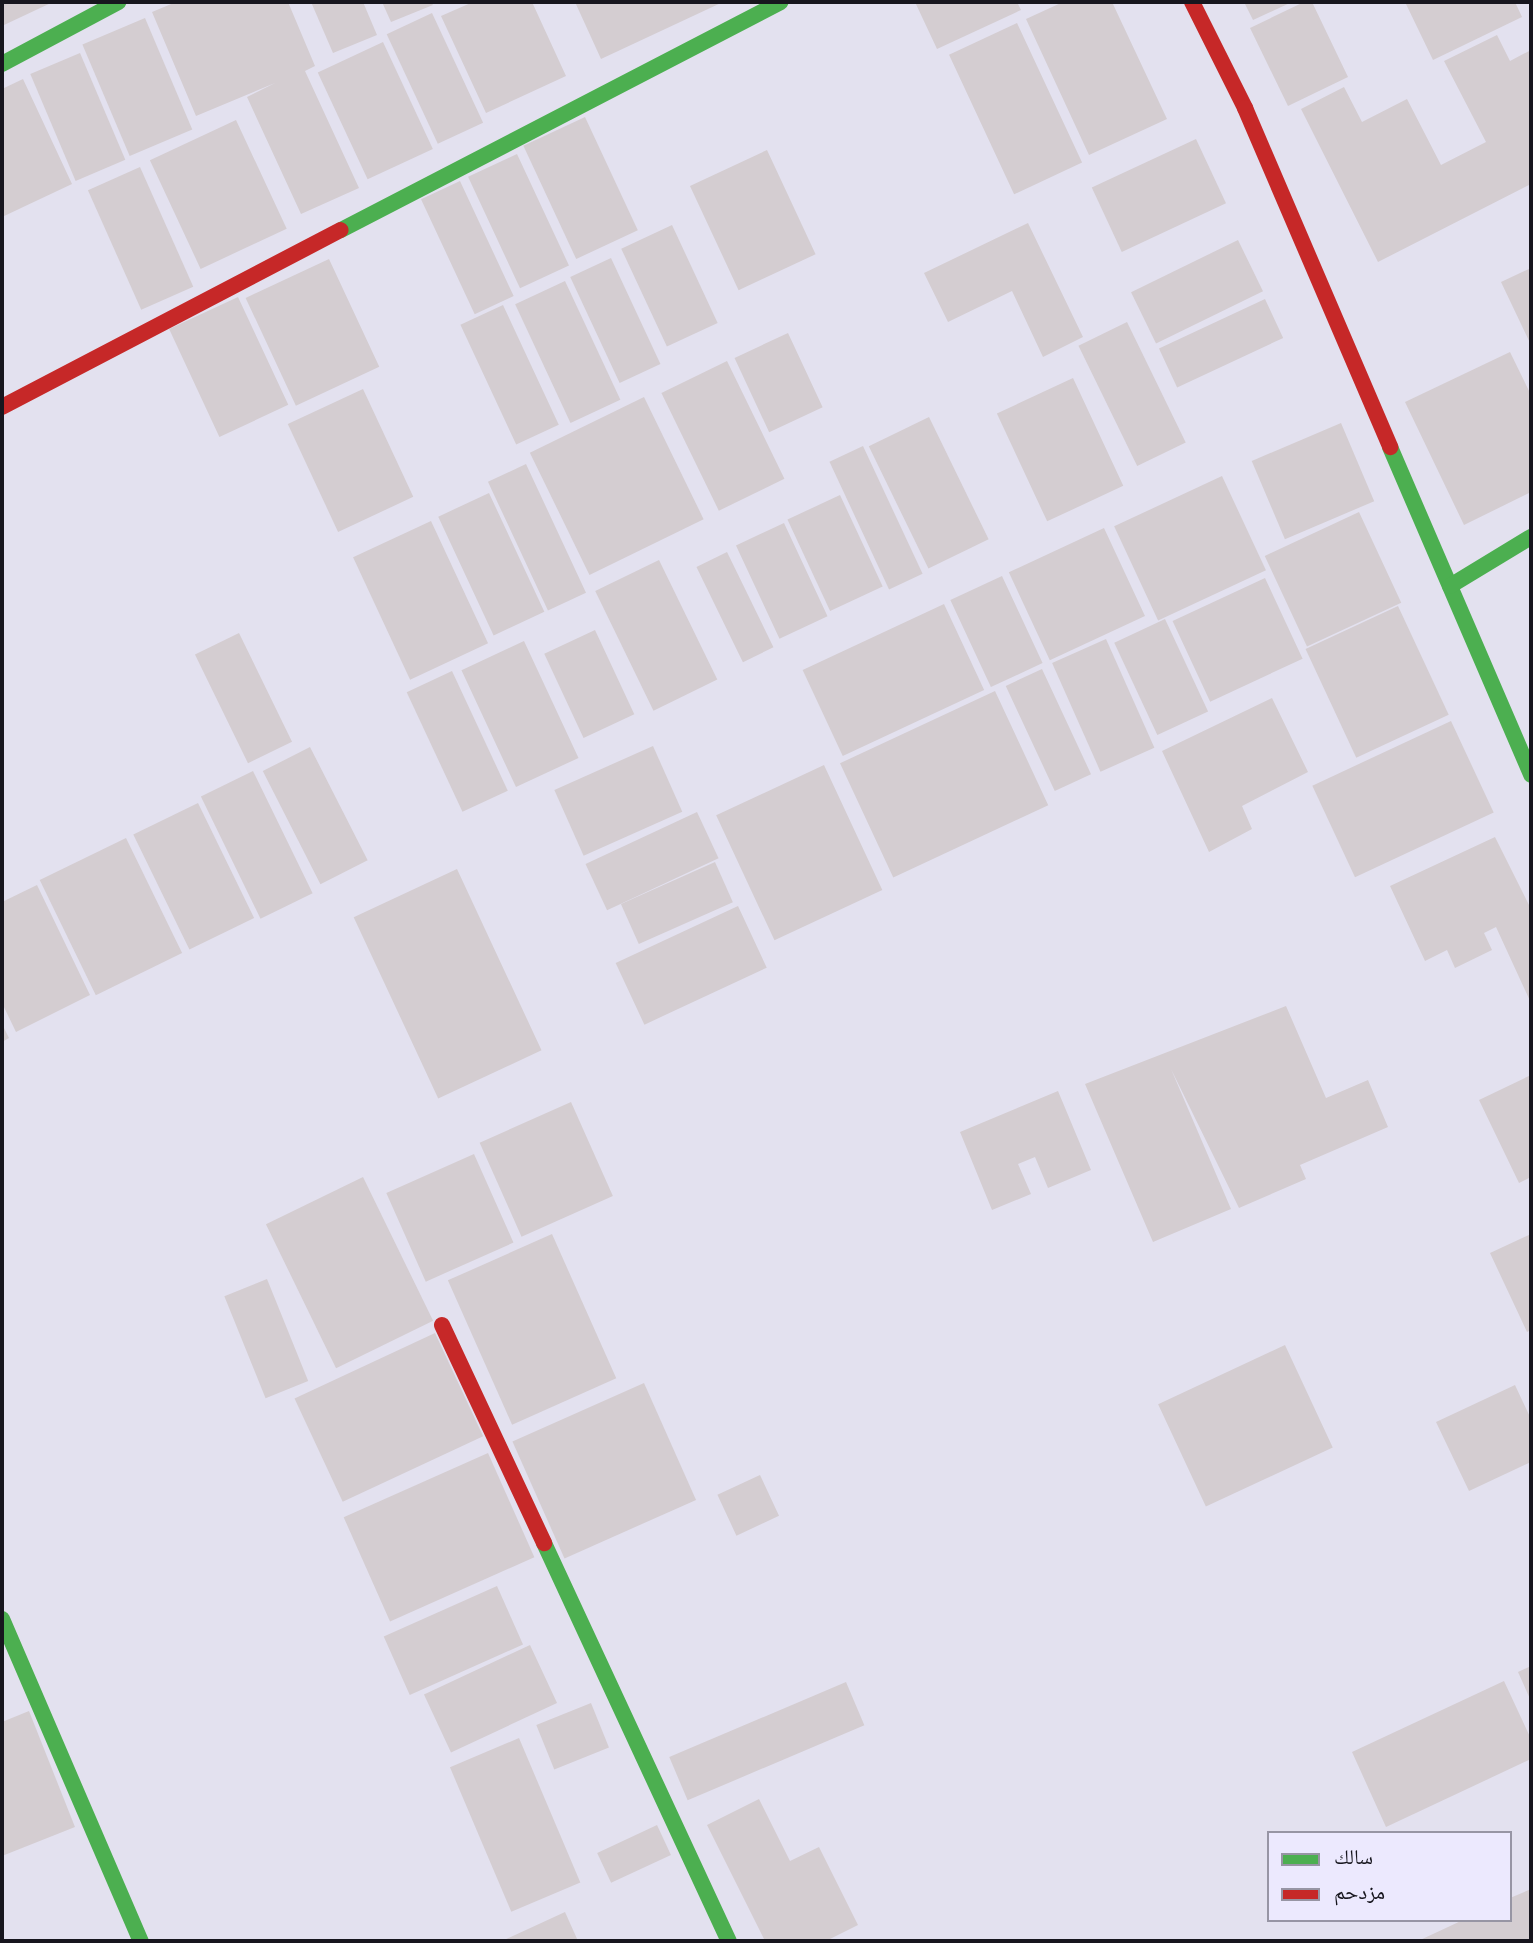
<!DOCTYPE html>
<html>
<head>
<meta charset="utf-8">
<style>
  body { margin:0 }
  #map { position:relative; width:1533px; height:1943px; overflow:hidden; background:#e3e1ef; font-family:Ubuntu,"Noto Naskh Arabic",sans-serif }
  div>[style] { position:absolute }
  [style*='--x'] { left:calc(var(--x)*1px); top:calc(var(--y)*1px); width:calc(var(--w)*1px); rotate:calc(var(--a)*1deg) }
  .building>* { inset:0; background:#d4cdd1; transform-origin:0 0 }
  .fast>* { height:16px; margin:-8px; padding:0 8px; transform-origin:8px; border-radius:8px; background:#4caf50 }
  .jam>* { height:16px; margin:-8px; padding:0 8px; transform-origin:8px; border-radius:8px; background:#c62828 }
  span { translate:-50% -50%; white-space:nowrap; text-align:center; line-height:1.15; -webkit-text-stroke:6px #ece9fe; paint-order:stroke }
  .frame { position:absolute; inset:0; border:4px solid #17161e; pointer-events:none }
  .legend { position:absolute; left:1267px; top:1831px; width:245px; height:91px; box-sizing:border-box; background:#ece9fe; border:2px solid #9795a4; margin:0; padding:9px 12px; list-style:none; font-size:21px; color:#17161e }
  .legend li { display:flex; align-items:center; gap:14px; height:35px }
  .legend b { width:35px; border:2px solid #9795a4 }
</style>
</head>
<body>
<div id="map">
  <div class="building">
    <i style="clip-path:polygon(2px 2px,53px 2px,4px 25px)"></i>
    <i style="clip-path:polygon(176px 2px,288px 2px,315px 66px,305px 71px,359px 188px,301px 214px,247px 97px,275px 83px,196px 116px,152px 12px)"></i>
    <i style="clip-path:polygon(311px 2px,363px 2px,377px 35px,333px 53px)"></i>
    <i style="clip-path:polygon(382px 2px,431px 2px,433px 5px,391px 22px)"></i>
    <i style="clip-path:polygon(473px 2px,532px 2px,566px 76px,486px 113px,441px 16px)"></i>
    <i style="clip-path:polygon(575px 2px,723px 2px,601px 59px)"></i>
    <i style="clip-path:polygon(915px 2px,1017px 2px,1021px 10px,937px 49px)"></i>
    <i style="clip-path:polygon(1063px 2px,1112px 2px,1167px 119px,1089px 155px,1026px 19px)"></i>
    <i style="clip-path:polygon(1244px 2px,1292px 2px,1253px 20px)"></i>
    <i style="clip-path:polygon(1304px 2px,1312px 2px,1348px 77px,1288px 106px,1250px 28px)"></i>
    <i style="clip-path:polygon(1405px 2px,1515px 2px,1522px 17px,1433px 60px)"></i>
    <i style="left:432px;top:13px;width:121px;height:50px;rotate:65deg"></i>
    <i style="left:145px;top:18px;width:121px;height:68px;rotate:67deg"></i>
    <i style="left:1017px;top:23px;width:154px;height:75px;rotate:65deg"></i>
    <i style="clip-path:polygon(1497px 35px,1510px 61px,1531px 50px,1531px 184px,1378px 262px,1301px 109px,1344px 87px,1362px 122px,1407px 99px,1441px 165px,1486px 142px,1444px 61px)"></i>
    <i style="left:383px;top:42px;width:118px;height:72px;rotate:65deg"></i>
    <i style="left:80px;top:53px;width:116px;height:54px;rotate:67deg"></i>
    <i style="clip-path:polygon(23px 79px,72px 184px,2px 217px,2px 89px)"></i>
    <i style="left:585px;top:117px;width:125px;height:68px;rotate:65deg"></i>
    <i style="left:236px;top:120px;width:120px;height:95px;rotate:65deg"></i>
    <i style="left:1196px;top:139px;width:71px;height:115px;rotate:65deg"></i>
    <i style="left:767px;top:150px;width:115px;height:85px;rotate:65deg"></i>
    <i style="left:517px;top:154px;width:123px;height:54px;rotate:65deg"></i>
    <i style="left:140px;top:167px;width:131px;height:57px;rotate:66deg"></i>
    <i style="left:460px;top:181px;width:127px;height:43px;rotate:65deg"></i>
    <i style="clip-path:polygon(1028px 223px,1083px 337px,1043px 357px,1012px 291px,948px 322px,924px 273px)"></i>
    <i style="left:672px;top:225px;width:108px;height:56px;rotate:65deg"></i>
    <i style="left:1238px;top:240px;width:57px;height:119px;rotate:64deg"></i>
    <i style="left:611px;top:258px;width:117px;height:45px;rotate:65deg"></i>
    <i style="left:329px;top:259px;width:119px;height:92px;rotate:65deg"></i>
    <i style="clip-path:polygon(1531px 268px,1531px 345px,1501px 282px)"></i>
    <i style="left:565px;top:281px;width:131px;height:55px;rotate:65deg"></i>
    <i style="left:238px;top:297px;width:119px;height:76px;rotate:65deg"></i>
    <i style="left:1265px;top:299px;width:43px;height:117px;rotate:65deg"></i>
    <i style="left:503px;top:305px;width:132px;height:47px;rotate:65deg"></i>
    <i style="left:1127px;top:322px;width:134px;height:54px;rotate:64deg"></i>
    <i style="left:788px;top:333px;width:82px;height:59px;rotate:65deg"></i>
    <i style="clip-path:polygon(1510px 352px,1531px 395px,1531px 492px,1464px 525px,1405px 402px)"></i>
    <i style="left:727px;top:361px;width:131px;height:73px;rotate:64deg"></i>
    <i style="left:1073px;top:378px;width:119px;height:84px;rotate:65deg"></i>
    <i style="left:363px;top:389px;width:119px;height:83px;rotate:65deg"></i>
    <i style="left:644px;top:397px;width:136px;height:127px;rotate:64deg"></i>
    <i style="left:929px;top:417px;width:136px;height:67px;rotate:64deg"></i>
    <i style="left:1341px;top:423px;width:85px;height:97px;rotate:67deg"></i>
    <i style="left:863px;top:446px;width:141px;height:37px;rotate:65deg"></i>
    <i style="left:526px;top:464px;width:142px;height:42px;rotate:65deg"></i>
    <i style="left:1222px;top:476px;width:104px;height:119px;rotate:65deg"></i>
    <i style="left:489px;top:493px;width:131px;height:56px;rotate:65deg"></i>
    <i style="left:840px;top:495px;width:101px;height:58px;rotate:65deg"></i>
    <i style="left:1359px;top:512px;width:100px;height:104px;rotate:65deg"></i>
    <i style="left:431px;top:521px;width:135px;height:86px;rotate:65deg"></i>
    <i style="left:784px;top:523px;width:103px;height:53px;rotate:65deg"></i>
    <i style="left:1104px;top:528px;width:97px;height:105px;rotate:65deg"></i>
    <i style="left:727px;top:552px;width:106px;height:34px;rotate:64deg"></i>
    <i style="left:659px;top:560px;width:133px;height:71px;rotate:64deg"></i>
    <i style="left:1002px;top:576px;width:96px;height:57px;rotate:65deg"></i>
    <i style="left:1265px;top:578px;width:89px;height:102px;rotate:65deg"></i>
    <i style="left:944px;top:604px;width:95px;height:156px;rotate:65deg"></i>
    <i style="left:1398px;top:606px;width:120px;height:102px;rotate:65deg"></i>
    <i style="left:1165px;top:619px;width:102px;height:56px;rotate:65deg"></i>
    <i style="left:595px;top:630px;width:93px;height:56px;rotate:65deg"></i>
    <i style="left:239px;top:633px;width:121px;height:49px;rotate:64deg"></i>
    <i style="left:1106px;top:639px;width:119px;height:59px;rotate:66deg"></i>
    <i style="left:524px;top:641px;width:129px;height:69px;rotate:65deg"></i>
    <i style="left:1042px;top:669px;width:116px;height:40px;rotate:65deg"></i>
    <i style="left:452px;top:671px;width:132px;height:50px;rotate:65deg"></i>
    <i style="left:995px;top:691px;width:126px;height:171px;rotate:65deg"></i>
    <i style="clip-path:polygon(1272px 698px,1308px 772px,1242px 806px,1252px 829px,1209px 852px,1162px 751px)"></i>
    <i style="left:1451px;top:721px;width:101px;height:153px;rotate:65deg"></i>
    <i style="left:653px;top:746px;width:72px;height:108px;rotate:66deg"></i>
    <i style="left:310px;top:747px;width:127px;height:53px;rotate:63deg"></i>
    <i style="left:824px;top:765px;width:138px;height:119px;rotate:65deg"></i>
    <i style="left:253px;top:771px;width:136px;height:58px;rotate:64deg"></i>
    <i style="left:198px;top:803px;width:128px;height:72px;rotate:64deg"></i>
    <i style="left:697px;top:812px;width:51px;height:123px;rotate:65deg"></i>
    <i style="clip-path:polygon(1495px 837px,1531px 909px,1531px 1003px,1496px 927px,1484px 933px,1492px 950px,1455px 968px,1447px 950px,1425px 961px,1390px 886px)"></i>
    <i style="left:126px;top:838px;width:128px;height:96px;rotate:64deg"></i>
    <i style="left:715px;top:862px;width:44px;height:103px;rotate:66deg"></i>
    <i style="left:457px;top:869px;width:200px;height:114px;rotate:65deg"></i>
    <i style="clip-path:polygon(37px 885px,90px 995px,16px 1032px,2px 1003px,2px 902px)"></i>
    <i style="left:738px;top:906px;width:68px;height:135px;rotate:65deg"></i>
    <i style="clip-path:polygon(1286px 1006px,1326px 1098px,1368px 1080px,1388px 1127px,1300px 1165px,1306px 1179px,1239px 1208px,1171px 1069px,1231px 1209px,1153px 1242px,1085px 1084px)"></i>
    <i style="clip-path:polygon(2px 1024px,9px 1038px,2px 1042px)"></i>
    <i style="clip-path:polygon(1531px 1075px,1531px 1177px,1519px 1183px,1479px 1100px)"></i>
    <i style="clip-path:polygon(1058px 1091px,1091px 1170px,1048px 1188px,1035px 1157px,1018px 1164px,1031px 1194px,992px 1210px,960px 1132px)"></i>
    <i style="left:571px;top:1102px;width:103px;height:100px;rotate:66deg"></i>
    <i style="left:474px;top:1154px;width:97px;height:96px;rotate:66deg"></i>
    <i style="left:363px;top:1177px;width:160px;height:108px;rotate:64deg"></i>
    <i style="left:552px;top:1234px;width:158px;height:114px;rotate:66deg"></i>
    <i style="clip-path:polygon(1531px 1234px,1531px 1330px,1527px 1332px,1490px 1253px)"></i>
    <i style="left:267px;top:1279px;width:110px;height:46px;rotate:68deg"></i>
    <i style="left:435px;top:1333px;width:114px;height:155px;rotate:65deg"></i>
    <i style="left:1285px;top:1345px;width:113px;height:140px;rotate:65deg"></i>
    <i style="left:644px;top:1383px;width:128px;height:144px;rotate:66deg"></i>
    <i style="clip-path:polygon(1515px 1385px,1531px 1419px,1531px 1462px,1469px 1491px,1436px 1422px)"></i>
    <i style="left:488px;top:1453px;width:114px;height:158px;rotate:66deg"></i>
    <i style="left:760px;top:1475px;width:45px;height:47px;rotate:65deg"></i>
    <i style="left:497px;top:1586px;width:64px;height:124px;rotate:66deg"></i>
    <i style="left:530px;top:1645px;width:64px;height:117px;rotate:65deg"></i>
    <i style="clip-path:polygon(1531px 1666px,1531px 1701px,1518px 1672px)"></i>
    <i style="clip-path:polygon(1504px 1681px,1531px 1739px,1531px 1759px,1386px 1827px,1352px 1752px)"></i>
    <i style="left:846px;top:1682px;width:47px;height:192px;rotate:67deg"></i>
    <i style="left:591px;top:1703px;width:48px;height:59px;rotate:68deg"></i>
    <i style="clip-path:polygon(29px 1711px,75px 1827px,2px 1856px,2px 1722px)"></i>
    <i style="left:519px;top:1738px;width:157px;height:75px;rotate:67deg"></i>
    <i style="clip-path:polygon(759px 1799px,790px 1861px,819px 1847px,858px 1925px,826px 1941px,765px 1941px,707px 1825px)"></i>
    <i style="left:657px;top:1825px;width:33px;height:66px;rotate:65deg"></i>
    <i style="clip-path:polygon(1531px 1889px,1531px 1941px,1418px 1941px,1463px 1920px,1510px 1920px,1510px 1898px)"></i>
    <i style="clip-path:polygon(565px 1912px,578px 1941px,502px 1941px)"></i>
  </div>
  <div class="fast">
    <i style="--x:2;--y:64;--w:132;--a:-28.1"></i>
    <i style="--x:341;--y:230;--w:495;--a:-27.4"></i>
    <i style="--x:1390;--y:447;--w:357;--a:66.7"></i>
    <i style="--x:1450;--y:586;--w:95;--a:-31.2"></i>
    <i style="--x:544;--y:1543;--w:439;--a:65.1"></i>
    <i style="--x:2;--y:1619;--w:351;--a:66.7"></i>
  </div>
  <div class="jam">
    <i style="--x:1192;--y:2;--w:119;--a:63.4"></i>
    <i style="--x:1245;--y:108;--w:369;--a:66.8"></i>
    <i style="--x:2;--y:407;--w:382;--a:-27.6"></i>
    <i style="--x:442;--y:1325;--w:241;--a:64.9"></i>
  </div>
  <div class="frame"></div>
  <ul class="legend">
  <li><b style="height:9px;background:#4caf50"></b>سالك</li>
  <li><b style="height:9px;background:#c62828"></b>مزدحم</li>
  </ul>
</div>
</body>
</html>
